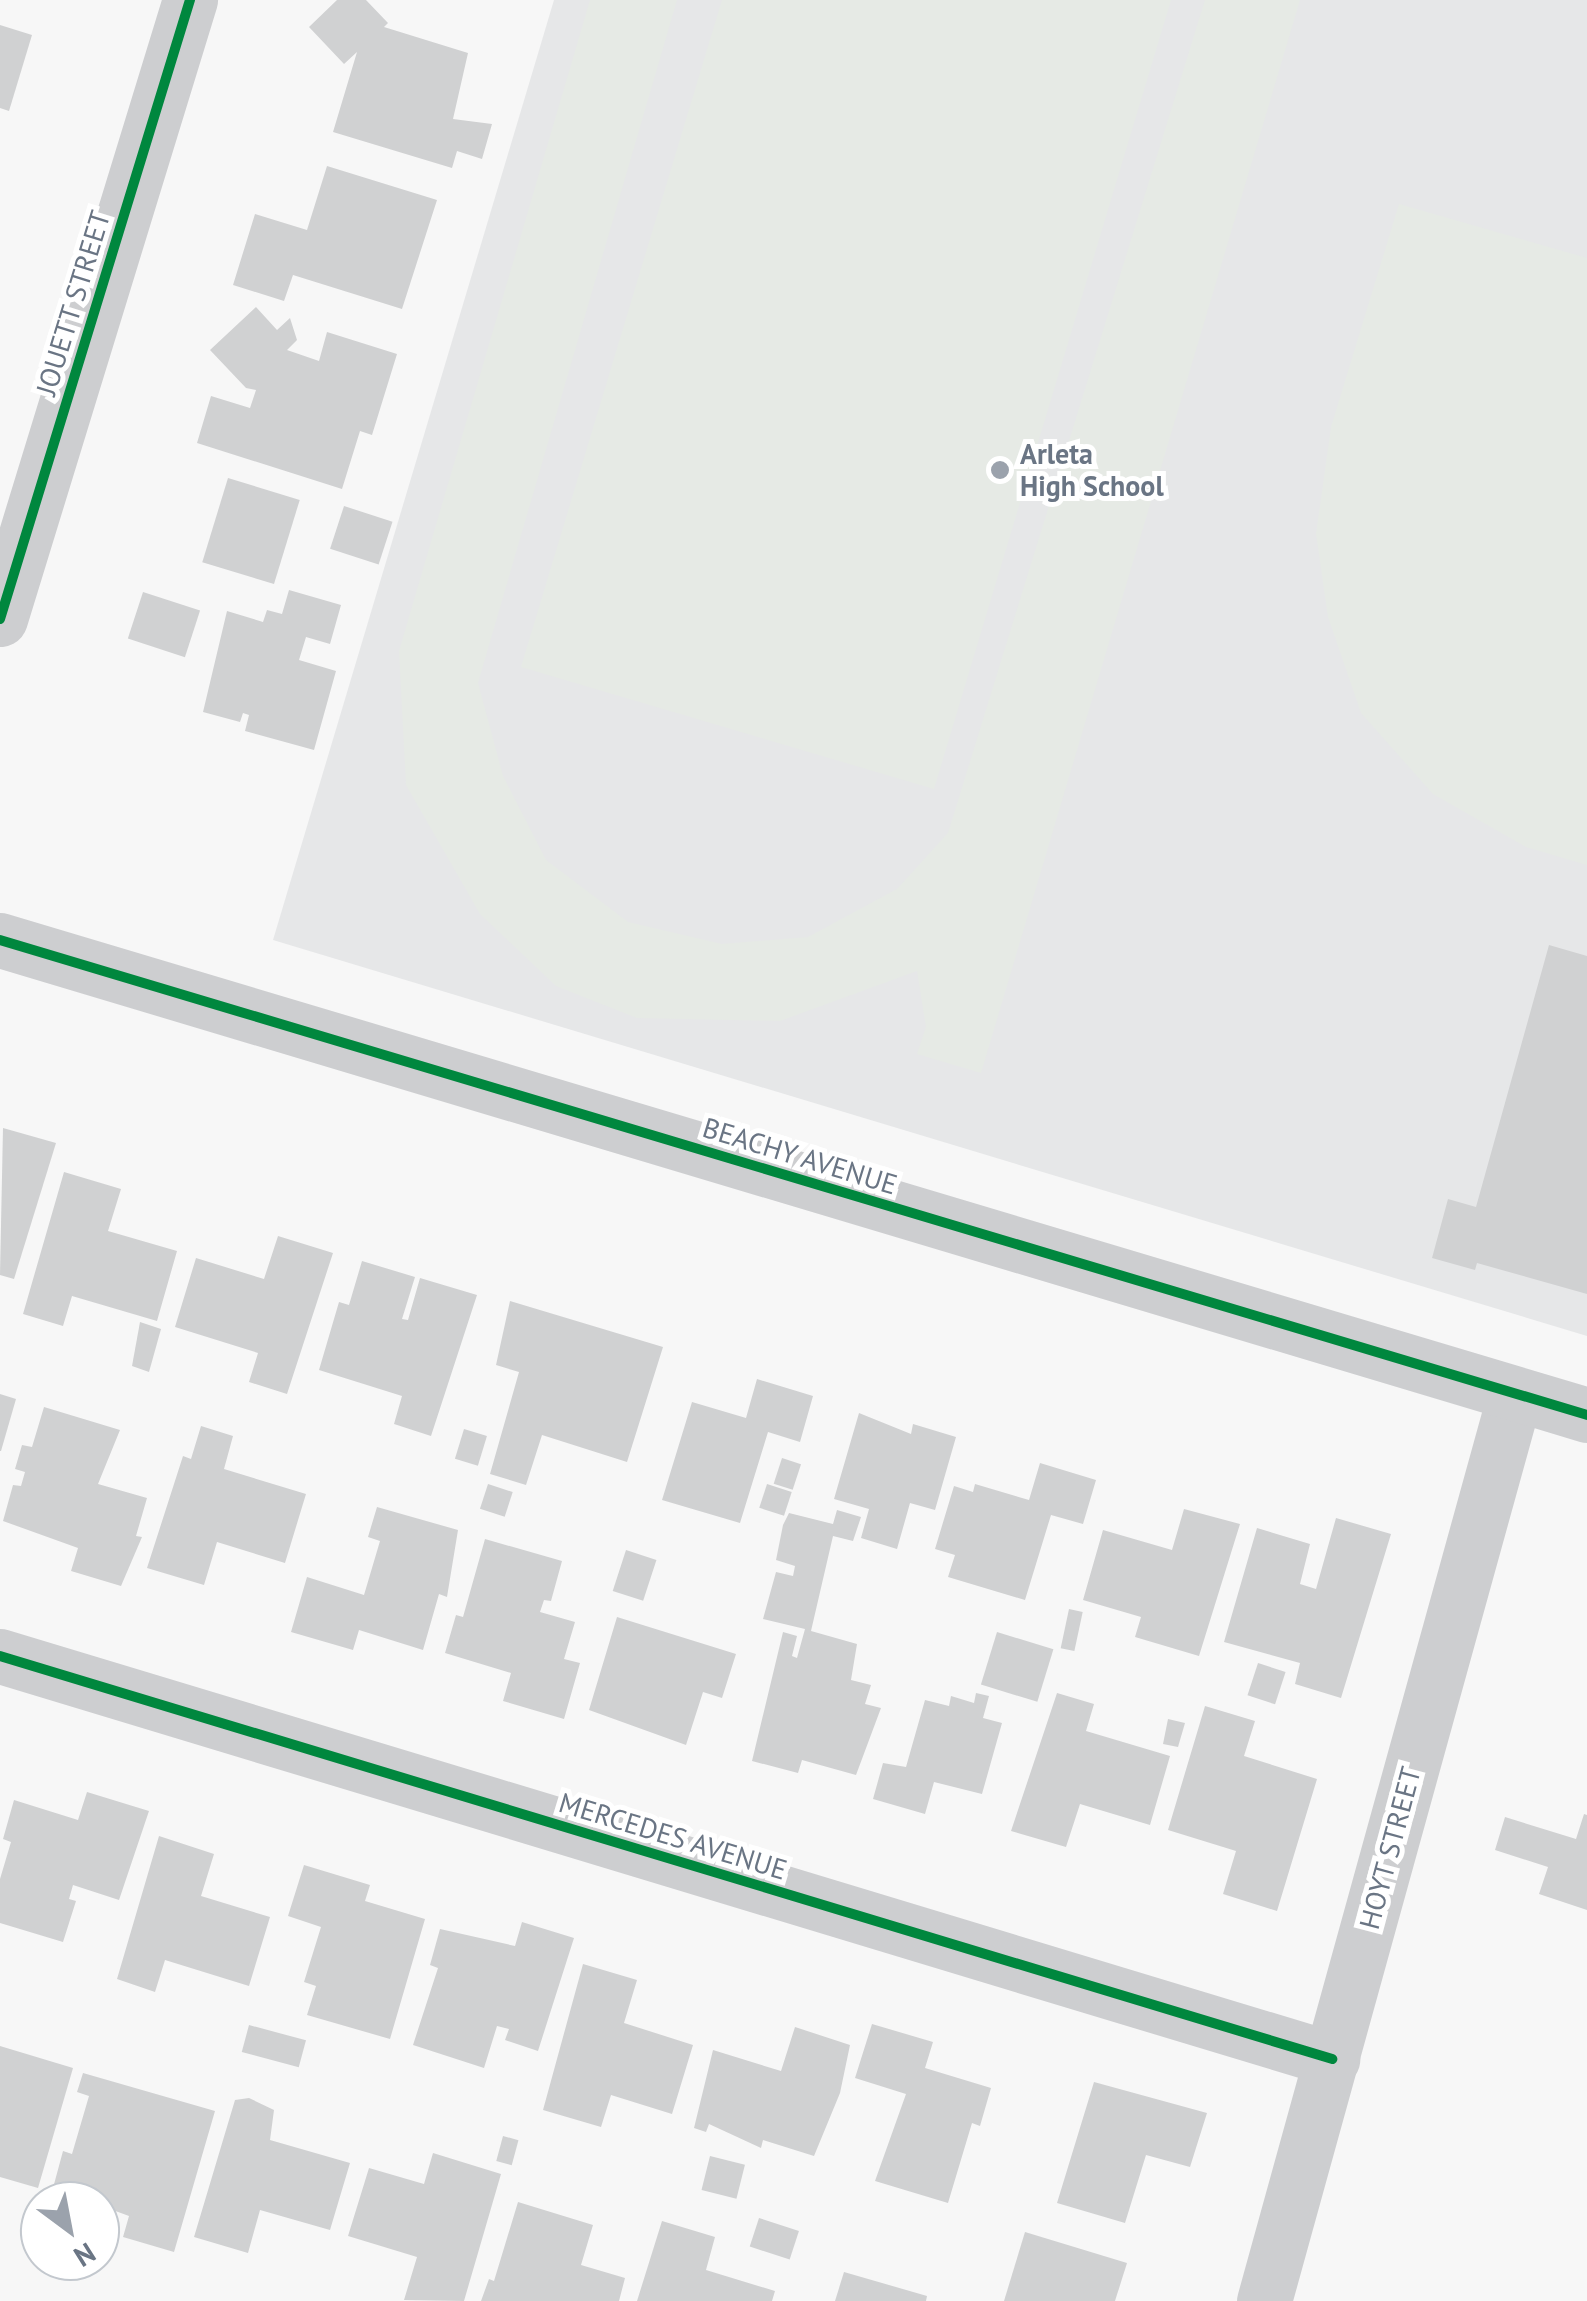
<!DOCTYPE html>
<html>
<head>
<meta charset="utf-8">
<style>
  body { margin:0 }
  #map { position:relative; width:1587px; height:2301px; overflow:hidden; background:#f7f7f7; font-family:"PT Sans",sans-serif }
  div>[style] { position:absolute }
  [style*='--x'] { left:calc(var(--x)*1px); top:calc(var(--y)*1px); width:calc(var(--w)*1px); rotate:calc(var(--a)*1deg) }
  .built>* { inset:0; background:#e6e7e8 }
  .green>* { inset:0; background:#e6eae5 }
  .building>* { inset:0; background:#d0d1d2; transform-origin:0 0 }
  .minor>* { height:55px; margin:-27.5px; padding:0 27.5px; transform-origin:27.5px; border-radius:27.5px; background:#cdced0 }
  .tertiary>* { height:55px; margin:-27.5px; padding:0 27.5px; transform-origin:27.5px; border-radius:27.5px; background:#cdced0 }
  .cycleway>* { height:10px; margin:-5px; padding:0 5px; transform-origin:5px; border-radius:5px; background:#00873e }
  .dots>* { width:28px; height:28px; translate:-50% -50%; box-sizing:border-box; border:5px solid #fff; border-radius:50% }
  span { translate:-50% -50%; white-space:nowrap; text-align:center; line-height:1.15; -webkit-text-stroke:10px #fff; paint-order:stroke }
  .street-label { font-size:28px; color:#6a7584 }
  .poi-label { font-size:28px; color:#6a7584; font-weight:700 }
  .left { translate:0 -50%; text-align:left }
  .north { position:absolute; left:20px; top:2181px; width:100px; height:100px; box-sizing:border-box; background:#fff; border:2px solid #c3c8ce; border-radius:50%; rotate:148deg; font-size:28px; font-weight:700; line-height:40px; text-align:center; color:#6a7584 }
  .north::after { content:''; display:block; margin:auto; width:35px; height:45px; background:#9ba2ac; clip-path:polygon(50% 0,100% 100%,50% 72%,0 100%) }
</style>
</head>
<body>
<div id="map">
  <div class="built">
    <i style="clip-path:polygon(554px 0,1587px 0,1587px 1336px,273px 940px)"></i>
  </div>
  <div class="green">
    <i style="clip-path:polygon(590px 0,677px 0,478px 683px,503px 776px,546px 860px,628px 922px,722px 944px,808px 937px,897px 889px,948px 833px,1205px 0,1300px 0,981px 1073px,917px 1054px,926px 1027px,917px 971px,780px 1021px,637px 1018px,556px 986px,480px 914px,406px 785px,399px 651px)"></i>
    <i style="clip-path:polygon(722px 0,1171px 0,934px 789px,521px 667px)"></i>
    <i style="clip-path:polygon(1399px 204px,1587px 258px,1587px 865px,1526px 847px,1433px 794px,1361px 713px,1328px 617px,1316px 534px,1331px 427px)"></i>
  </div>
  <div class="building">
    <i style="clip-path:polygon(337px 0,366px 0,388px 23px,384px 27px,468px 53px,453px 119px,492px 124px,482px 159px,457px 151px,452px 168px,333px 132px,357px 52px,344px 64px,309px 27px)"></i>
    <i style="clip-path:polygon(0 25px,32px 35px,9px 111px,0 108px)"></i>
    <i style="clip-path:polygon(327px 166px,437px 200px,402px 309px,293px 275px,284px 301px,233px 285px,255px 214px,307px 230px)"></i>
    <i style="clip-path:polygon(256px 307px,277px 330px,290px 318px,297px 340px,287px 350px,319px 361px,327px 332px,397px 354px,372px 435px,360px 431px,342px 489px,197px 443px,211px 396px,250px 408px,256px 390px,246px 388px,210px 350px)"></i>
    <i style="left:228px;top:478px;width:75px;height:88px;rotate:17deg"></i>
    <i style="left:344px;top:506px;width:51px;height:45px;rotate:18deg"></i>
    <i style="clip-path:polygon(289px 590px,341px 605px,330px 644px,306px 637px,299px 660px,336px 671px,314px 750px,245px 731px,249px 715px,243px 713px,240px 722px,203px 712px,227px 611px,263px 622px,267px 610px,282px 614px)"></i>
    <i style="left:143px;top:592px;width:60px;height:49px;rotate:18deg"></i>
    <i style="clip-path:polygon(1549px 945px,1587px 956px,1587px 1294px,1477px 1263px,1475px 1270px,1432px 1258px,1448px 1199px,1476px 1207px)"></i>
    <i style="clip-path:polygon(3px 1128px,56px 1143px,14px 1279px,0 1275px)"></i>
    <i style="clip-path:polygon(64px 1172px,121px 1189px,108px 1231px,177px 1251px,157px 1321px,72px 1296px,63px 1326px,23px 1314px)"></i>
    <i style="clip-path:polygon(278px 1236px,333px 1253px,287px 1394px,249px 1382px,258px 1353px,175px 1327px,196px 1258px,264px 1279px)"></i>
    <i style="clip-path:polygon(362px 1261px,415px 1277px,402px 1319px,408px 1320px,420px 1278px,477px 1295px,431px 1436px,394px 1424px,402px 1396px,319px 1370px,339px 1302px,349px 1305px)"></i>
    <i style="clip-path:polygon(510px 1301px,663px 1347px,627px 1462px,542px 1435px,526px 1485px,490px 1474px,519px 1372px,496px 1365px)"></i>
    <i style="clip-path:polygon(140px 1322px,161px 1329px,149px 1372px,132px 1366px)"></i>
    <i style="clip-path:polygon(757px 1379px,813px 1396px,800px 1442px,768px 1432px,740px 1523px,662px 1500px,692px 1402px,746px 1418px)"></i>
    <i style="clip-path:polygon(0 1394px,16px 1399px,1px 1451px,0 1451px)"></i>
    <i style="clip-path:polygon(44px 1407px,120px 1430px,98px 1484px,147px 1498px,136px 1536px,142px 1537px,121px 1586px,71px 1571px,78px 1548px,3px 1521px,13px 1485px,21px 1486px,25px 1472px,15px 1469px,22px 1445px,32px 1447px)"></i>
    <i style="clip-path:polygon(859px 1413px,911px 1434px,913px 1424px,956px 1437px,935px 1510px,910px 1503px,897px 1549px,861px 1538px,869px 1509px,834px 1499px)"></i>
    <i style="clip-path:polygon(201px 1426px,233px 1436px,224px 1469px,306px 1494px,285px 1563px,217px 1542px,204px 1585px,147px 1568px,183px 1456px,191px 1459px)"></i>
    <i style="left:464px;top:1429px;width:24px;height:31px;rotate:17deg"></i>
    <i style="left:782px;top:1458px;width:20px;height:27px;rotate:18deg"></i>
    <i style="clip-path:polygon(1040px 1463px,1096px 1480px,1083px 1524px,1051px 1515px,1025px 1600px,948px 1577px,955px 1555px,935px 1549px,954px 1486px,973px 1492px,975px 1484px,1029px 1500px)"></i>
    <i style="left:488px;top:1484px;width:26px;height:26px;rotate:18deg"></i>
    <i style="left:767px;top:1484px;width:26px;height:25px;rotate:18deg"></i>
    <i style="clip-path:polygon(377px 1507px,458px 1530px,447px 1597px,439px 1594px,423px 1650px,359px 1630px,353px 1650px,291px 1632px,307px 1577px,364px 1595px,380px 1541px,368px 1537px)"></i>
    <i style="clip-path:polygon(1184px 1509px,1240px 1524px,1199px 1656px,1135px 1637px,1141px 1617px,1083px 1600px,1103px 1530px,1172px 1550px)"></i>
    <i style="clip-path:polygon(837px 1510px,861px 1517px,853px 1541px,833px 1536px,811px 1631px,857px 1644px,851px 1680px,871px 1685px,865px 1704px,881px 1708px,856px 1775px,802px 1760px,798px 1773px,752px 1761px,783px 1632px,797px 1636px,792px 1656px,797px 1658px,805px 1629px,763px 1619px,776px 1572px,793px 1576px,795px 1566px,776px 1560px,783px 1525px,789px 1513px,833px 1524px)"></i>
    <i style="clip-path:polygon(1336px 1518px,1391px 1534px,1341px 1698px,1295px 1684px,1300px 1663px,1224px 1642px,1257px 1528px,1310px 1544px,1300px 1584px,1316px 1589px)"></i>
    <i style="clip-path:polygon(485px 1539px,562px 1561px,551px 1601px,544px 1600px,540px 1612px,575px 1622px,564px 1659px,580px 1663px,564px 1719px,503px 1701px,511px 1673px,445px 1653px,456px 1615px,463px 1617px)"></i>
    <i style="left:626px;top:1550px;width:32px;height:43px;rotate:18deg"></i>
    <i style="left:1069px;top:1609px;width:14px;height:40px;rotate:12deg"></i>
    <i style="clip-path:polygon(617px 1617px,736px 1654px,722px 1698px,703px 1692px,686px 1745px,589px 1710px)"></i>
    <i style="left:997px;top:1632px;width:59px;height:55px;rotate:17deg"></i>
    <i style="left:1258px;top:1663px;width:29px;height:34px;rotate:18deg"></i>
    <i style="clip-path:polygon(976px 1693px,989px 1696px,983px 1718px,1002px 1723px,982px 1794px,934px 1782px,925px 1814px,873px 1799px,883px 1763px,906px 1767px,925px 1700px,949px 1706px,951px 1696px,974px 1703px)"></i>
    <i style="clip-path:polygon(1057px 1693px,1094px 1704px,1086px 1731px,1170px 1756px,1150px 1825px,1080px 1804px,1066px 1847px,1011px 1831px)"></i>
    <i style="clip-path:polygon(1205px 1706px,1255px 1721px,1244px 1756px,1317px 1779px,1277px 1911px,1223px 1894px,1236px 1851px,1168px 1830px)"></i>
    <i style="clip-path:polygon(1168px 1719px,1185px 1723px,1178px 1747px,1163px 1744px)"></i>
    <i style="clip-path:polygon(87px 1792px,149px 1811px,119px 1900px,73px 1885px,69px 1899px,76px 1901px,63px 1942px,0 1923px,0 1879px,11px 1842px,3px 1839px,14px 1800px,78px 1820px)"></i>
    <i style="clip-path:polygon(1584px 1814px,1587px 1815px,1587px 1910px,1539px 1894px,1548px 1867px,1495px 1850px,1505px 1817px,1576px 1839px)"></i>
    <i style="clip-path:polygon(159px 1836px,214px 1854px,201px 1896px,270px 1917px,249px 1986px,165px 1960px,155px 1992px,117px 1979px)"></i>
    <i style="clip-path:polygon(304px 1865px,370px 1885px,365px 1901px,425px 1919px,390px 2039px,307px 2015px,316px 1986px,304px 1982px,321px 1927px,288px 1916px)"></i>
    <i style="clip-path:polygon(522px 1922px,574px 1938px,538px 2051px,505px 2040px,509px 2029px,497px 2026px,484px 2068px,413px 2045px,438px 1968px,430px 1965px,440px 1929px,515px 1946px)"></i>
    <i style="clip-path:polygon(583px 1964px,637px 1980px,624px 2023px,693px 2045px,672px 2114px,611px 2095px,601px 2127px,543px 2110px)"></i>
    <i style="clip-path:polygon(872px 2024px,933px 2042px,925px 2068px,991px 2088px,980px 2126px,972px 2123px,948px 2203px,875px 2181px,906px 2094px,855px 2078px)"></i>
    <i style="left:249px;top:2025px;width:59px;height:28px;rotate:15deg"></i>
    <i style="clip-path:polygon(795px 2027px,850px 2045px,840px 2093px,814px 2156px,763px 2140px,761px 2148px,709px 2124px,706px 2132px,694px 2128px,713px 2050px,781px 2071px)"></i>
    <i style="clip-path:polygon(0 2046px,73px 2068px,38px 2188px,0 2177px)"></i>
    <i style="clip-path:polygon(83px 2073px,215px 2111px,174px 2252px,123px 2237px,129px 2216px,53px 2188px,63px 2151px,72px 2154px,89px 2096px,77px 2092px)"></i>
    <i style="clip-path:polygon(1094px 2082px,1207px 2113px,1190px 2167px,1146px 2155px,1125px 2223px,1057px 2203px)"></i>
    <i style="clip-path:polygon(249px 2098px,274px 2110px,270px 2140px,350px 2163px,330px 2230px,260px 2210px,248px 2253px,194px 2237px,235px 2100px)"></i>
    <i style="left:503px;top:2136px;width:16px;height:26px;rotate:15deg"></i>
    <i style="clip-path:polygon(433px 2153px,501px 2174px,464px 2301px,404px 2300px,417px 2257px,348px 2236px,369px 2168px,424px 2184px)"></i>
    <i style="left:710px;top:2156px;width:36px;height:35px;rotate:14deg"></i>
    <i style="clip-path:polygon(518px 2202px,593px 2225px,581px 2265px,625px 2278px,619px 2301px,481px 2301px,489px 2279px,494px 2281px)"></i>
    <i style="left:759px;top:2218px;width:42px;height:30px;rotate:18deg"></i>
    <i style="clip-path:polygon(662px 2221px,715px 2237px,706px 2270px,775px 2291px,772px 2301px,637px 2301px)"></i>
    <i style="clip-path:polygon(1025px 2232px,1127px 2263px,1115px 2301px,1004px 2301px)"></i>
    <i style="clip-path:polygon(844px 2272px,927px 2296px,926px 2301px,835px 2301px)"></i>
  </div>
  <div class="minor">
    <i style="--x:0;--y:619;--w:648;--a:-72.94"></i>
    <i style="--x:0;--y:1656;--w:1392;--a:16.83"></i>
    <i style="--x:1264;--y:2301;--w:941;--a:-74.53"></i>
  </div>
  <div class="tertiary">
    <i style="--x:0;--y:940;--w:1657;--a:16.66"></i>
  </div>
  <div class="cycleway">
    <i style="--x:0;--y:619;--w:648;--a:-72.94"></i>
    <i style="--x:0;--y:940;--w:1657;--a:16.66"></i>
    <i style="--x:0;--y:1656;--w:1392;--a:16.83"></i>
  </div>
  <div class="dots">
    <i style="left:1000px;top:470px;background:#9ba2ac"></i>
  </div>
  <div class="street-label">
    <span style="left:73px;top:303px;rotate:-73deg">JOUETT STREET</span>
    <span style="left:800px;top:1156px;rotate:17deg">BEACHY AVENUE</span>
    <span style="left:673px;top:1836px;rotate:17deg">MERCEDES AVENUE</span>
    <span style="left:1390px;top:1848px;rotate:-75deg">HOYT STREET</span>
  </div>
  <div class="poi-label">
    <span class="left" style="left:1020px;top:470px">Arleta<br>High School</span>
  </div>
  <div class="north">N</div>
</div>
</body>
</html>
